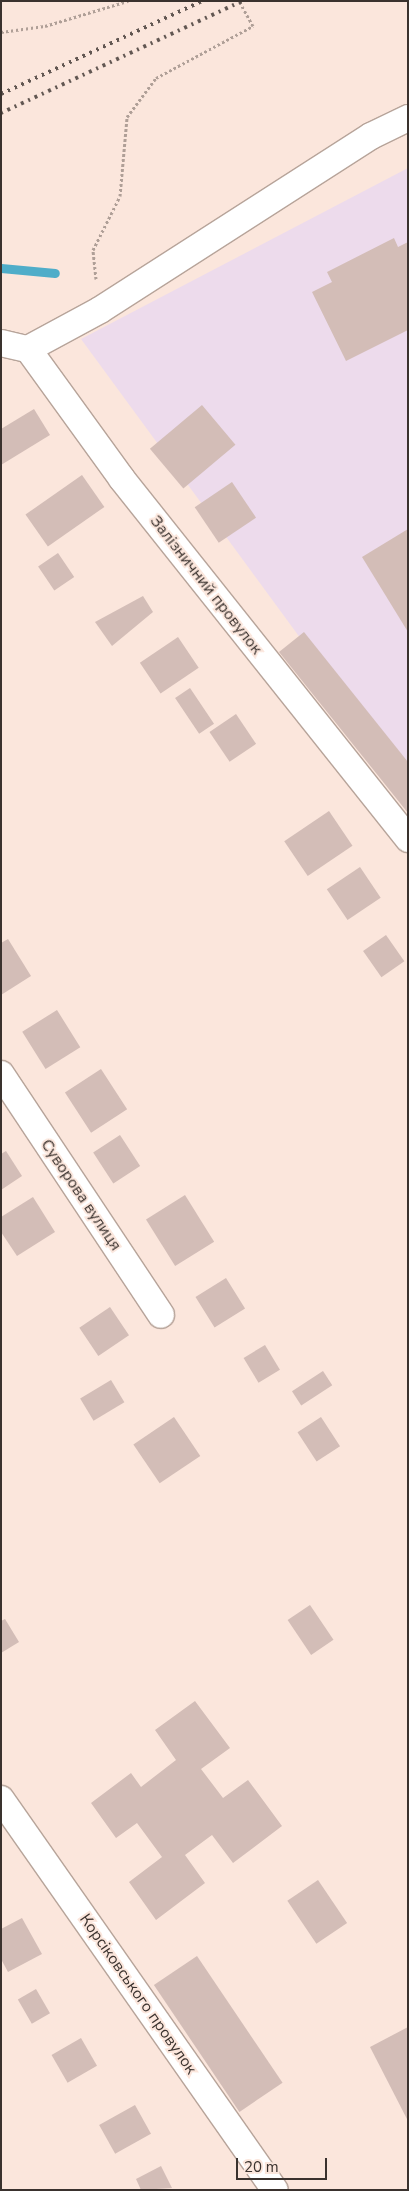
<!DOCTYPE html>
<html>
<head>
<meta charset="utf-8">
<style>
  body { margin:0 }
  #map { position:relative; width:409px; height:2191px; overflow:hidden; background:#fbe6dc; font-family:"Nunito Sans",sans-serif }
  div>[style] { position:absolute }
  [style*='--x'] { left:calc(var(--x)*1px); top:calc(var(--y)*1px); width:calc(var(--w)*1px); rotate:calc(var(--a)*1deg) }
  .industrial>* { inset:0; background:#eddbec }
  .stream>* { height:9px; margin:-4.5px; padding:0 4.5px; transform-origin:4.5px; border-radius:4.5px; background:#4fadc9 }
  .building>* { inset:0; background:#d3bdb7; transform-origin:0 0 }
  .path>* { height:3px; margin-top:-1.5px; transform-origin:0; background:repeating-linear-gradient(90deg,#af9f97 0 2.5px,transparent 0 5px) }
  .roads { filter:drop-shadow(1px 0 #b7a49a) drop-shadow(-1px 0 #b7a49a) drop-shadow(0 1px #b7a49a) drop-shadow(0 -1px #b7a49a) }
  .street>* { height:26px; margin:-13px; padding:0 13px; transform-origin:13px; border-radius:13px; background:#fff }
  .rail>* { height:4px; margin-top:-2px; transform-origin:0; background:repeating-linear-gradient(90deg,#615651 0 2.5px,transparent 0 7.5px) }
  span { translate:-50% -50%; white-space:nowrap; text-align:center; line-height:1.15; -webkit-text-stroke:4px #fbe6dc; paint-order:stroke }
  .street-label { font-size:16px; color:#3a322e }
  .frame { position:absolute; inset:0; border:2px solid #3a322e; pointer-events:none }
  .scale { position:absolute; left:236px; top:2158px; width:91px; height:22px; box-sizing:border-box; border:2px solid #3a322e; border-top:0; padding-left:6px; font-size:15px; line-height:18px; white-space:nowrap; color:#3a322e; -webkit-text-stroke:4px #fbe6dc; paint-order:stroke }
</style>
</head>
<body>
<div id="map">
  <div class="industrial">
    <i style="clip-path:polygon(408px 168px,408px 785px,81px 339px)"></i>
  </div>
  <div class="stream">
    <i style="--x:1;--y:268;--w:54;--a:5.3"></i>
  </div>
  <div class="building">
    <i style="clip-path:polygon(394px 238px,398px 247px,408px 242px,408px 330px,346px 361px,312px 292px,332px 282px,327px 272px)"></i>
    <i style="left:202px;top:405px;width:52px;height:68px;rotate:50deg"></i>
    <i style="clip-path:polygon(34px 409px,50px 435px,1px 465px,1px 429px)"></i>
    <i style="left:82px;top:475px;width:39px;height:69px;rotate:55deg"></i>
    <i style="left:232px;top:482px;width:43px;height:45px;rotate:56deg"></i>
    <i style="clip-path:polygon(408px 529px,408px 632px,362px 557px)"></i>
    <i style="left:58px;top:553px;width:29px;height:24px;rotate:56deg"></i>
    <i style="clip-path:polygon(143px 596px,153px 612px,112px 646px,95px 622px)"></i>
    <i style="clip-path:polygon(304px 632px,408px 762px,408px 813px,279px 652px)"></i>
    <i style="left:178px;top:637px;width:37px;height:46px;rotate:56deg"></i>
    <i style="left:190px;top:688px;width:43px;height:18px;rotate:56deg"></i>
    <i style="left:236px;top:714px;width:36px;height:32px;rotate:56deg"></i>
    <i style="left:329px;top:811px;width:42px;height:54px;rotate:56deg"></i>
    <i style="left:360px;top:867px;width:37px;height:40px;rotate:56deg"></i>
    <i style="left:386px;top:935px;width:32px;height:28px;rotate:55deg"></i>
    <i style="clip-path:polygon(8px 939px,31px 976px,1px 995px,1px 943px)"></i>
    <i style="left:57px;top:1010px;width:44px;height:41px;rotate:58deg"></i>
    <i style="left:101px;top:1069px;width:48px;height:43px;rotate:57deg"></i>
    <i style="left:120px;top:1135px;width:37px;height:32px;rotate:57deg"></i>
    <i style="clip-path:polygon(6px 1151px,22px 1176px,1px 1190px,1px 1154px)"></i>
    <i style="left:185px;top:1195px;width:55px;height:46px;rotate:58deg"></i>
    <i style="clip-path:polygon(33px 1197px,55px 1232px,17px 1256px,1px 1232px,1px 1217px)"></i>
    <i style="left:226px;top:1278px;width:36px;height:36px;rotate:58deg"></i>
    <i style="left:110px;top:1307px;width:34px;height:37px;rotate:56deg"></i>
    <i style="left:265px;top:1345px;width:29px;height:25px;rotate:59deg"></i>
    <i style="left:323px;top:1371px;width:17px;height:37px;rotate:57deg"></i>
    <i style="left:111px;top:1380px;width:26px;height:36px;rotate:59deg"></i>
    <i style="left:174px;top:1417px;width:47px;height:49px;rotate:56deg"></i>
    <i style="left:321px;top:1417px;width:35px;height:28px;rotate:57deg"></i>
    <i style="left:310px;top:1605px;width:42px;height:27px;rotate:56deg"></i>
    <i style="clip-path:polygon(5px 1619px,19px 1642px,1px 1653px,1px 1621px)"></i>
    <i style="clip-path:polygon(195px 1701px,230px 1748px,201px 1769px,223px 1798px,248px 1780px,282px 1826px,233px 1863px,212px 1835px,185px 1855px,205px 1883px,156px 1920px,129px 1882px,162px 1857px,137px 1823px,116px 1838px,91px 1803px,131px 1773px,141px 1787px,176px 1760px,155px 1730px)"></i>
    <i style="left:318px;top:1880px;width:52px;height:37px;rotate:56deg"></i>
    <i style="clip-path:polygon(22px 1918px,42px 1954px,8px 1972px,1px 1959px,1px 1929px)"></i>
    <i style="left:197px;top:1956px;width:153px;height:52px;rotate:56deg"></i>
    <i style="left:36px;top:1989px;width:28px;height:21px;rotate:60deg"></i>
    <i style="clip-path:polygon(408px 2027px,408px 2121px,370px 2047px)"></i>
    <i style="left:81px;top:2038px;width:32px;height:34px;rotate:60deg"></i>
    <i style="left:135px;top:2105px;width:33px;height:41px;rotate:61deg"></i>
    <i style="clip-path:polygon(161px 2166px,172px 2188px,141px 2190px,136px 2179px)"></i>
  </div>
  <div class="path">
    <i style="--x:1;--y:32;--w:44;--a:-7.8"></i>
    <i style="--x:45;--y:26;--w:87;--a:-16.8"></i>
    <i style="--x:96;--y:279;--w:29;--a:-96"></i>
    <i style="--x:93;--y:250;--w:60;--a:-63.4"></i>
    <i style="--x:120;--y:196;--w:79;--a:-84.9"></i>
    <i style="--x:127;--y:117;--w:49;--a:-53.4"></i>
    <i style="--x:156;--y:78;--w:110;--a:-28.2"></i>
    <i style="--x:253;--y:26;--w:29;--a:-119"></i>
  </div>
  <div class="roads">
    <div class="street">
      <i style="--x:1;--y:343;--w:28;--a:13"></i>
      <i style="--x:28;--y:349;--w:160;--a:54.1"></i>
      <i style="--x:122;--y:479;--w:460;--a:51.5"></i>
      <i style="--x:28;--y:349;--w:82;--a:-28.4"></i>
      <i style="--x:100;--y:310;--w:322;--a:-32.7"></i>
      <i style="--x:371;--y:136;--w:41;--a:-25.9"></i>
      <i style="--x:1;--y:1074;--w:289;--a:56.4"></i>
      <i style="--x:1;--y:1799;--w:477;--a:55"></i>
    </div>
  </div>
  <div class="rail">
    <i style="--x:1;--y:94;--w:221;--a:-24.8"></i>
    <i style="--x:1;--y:113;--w:266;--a:-24.9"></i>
  </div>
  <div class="street-label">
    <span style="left:206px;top:585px;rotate:52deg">Залізничний провулок</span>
    <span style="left:81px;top:1195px;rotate:56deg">Суворова вулиця</span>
    <span style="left:138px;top:1994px;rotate:55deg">Корсіковського провулок</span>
  </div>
  <div class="frame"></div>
  <div class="scale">20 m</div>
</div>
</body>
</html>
